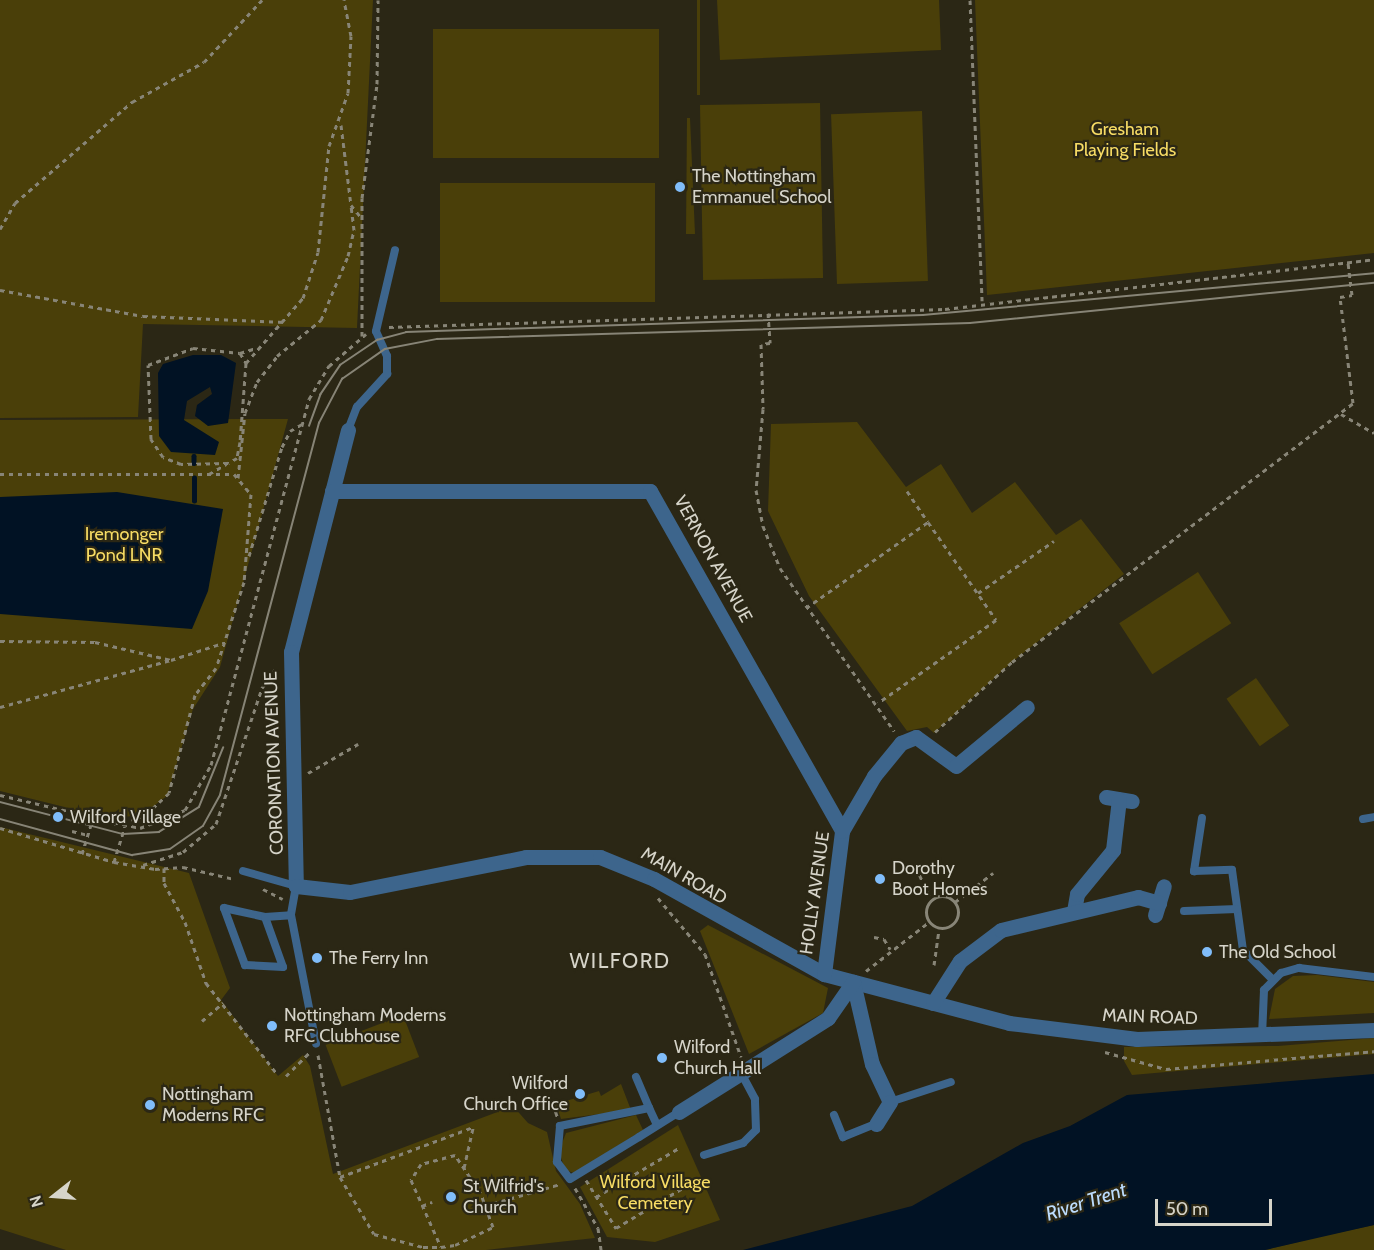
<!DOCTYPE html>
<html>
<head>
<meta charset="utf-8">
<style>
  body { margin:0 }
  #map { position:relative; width:1374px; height:1250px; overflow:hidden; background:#2b2715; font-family:Cabin,sans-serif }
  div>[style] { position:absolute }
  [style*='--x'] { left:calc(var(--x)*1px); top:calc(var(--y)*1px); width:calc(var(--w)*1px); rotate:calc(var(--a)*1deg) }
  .green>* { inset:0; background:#4a3f09; transform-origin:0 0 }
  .water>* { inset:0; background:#011224 }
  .stream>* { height:4.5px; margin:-2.25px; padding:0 2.25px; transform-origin:2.25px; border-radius:2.25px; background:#011224 }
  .path>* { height:3px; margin-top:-1.5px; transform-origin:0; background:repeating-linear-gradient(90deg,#888577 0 4.5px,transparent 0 9px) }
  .path>.ring { margin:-1.5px; padding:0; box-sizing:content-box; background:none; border:3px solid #888577; border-radius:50% }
  .lane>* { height:8px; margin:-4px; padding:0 4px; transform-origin:4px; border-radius:4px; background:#3d658c }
  .street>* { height:15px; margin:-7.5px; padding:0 7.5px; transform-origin:7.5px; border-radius:7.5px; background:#3d658c }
  .tram>* { height:1.5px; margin:-0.75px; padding:0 0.75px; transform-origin:0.75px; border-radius:0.75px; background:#878476 }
  .dots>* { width:16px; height:16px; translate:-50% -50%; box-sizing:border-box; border:3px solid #2b2715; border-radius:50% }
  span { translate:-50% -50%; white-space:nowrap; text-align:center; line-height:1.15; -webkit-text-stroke:4.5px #2b2715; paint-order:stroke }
  .park-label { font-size:18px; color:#f7dc64 }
  .poi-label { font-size:18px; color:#d6d4c9 }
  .left { translate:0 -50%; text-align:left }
  .right { translate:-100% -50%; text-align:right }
  .street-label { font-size:18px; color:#d6d4c9 }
  .water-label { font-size:20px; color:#bcdcfd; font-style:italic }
  .quarter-label { font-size:21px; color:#d6d4c9; letter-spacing:1.5px }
  .north { position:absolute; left:24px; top:1166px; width:60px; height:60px; -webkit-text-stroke:4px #2b2715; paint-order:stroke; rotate:253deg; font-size:16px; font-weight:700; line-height:24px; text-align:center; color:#d6d4c9 }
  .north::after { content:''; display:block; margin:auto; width:21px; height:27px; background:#d6d4c9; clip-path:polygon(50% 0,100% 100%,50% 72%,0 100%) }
  .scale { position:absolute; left:1155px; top:1199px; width:117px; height:27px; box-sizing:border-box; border:3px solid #d6d4c9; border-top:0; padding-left:8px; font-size:18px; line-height:21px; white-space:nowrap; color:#d6d4c9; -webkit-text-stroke:4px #2b2715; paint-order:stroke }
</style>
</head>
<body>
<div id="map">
  <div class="green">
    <i style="clip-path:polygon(0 0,373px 0,357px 328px,143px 324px,138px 417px,0 418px)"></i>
    <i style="left:697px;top:0;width:3px;height:95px"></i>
    <i style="clip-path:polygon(717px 0,939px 0,941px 50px,720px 60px)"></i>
    <i style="clip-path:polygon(975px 0,1374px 0,1374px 253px,987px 295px)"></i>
    <i style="left:659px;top:29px;width:129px;height:226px;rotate:90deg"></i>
    <i style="left:820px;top:103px;width:175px;height:120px;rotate:89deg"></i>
    <i style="left:922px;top:111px;width:170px;height:91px;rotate:88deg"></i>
    <i style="clip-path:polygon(687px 118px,690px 118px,695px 234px,686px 234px)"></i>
    <i style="left:655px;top:183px;width:119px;height:215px;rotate:90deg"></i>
    <i style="clip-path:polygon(288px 419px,220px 667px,193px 709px,167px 796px,143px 814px,113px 819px,0 791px,0 420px)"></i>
    <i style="clip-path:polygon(857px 422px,906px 487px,941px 464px,972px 513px,1015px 482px,1056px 535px,1081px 519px,1124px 574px,1012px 662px,934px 733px,927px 727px,907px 731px,809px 596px,768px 511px,771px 424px)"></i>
    <i style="left:1198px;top:572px;width:61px;height:94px;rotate:57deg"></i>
    <i style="left:1256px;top:678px;width:58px;height:36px;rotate:55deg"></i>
    <i style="clip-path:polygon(0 827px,189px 873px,230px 988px,221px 1000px,278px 1076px,303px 1055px,310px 1066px,333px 1174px,513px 1106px,528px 1123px,547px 1132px,556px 1171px,580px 1204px,595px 1238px,486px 1250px,66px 1250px,0 1229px)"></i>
    <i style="clip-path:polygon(708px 925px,828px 988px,823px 1013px,749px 1054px,700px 931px)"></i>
    <i style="clip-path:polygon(1317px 975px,1374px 982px,1374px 1013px,1269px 1019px,1275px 989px,1293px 976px)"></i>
    <i style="left:403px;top:1015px;width:45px;height:83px;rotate:69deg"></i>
    <i style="clip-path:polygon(1374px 1038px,1374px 1054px,1132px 1075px,1124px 1061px,1124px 1047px,1278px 1046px)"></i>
    <i style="clip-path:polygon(621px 1084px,631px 1110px,561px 1119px,556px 1104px,599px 1091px,601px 1096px)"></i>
    <i style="clip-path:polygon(636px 1115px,643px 1130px,574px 1173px,565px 1170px,559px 1151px,566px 1133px)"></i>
    <i style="clip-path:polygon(678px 1125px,720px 1220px,655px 1242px,607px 1237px,580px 1187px)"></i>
    <i style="clip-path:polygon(1374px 1225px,1374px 1250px,1265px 1250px,1322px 1236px)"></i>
  </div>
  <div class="water">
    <i style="clip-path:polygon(193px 355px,221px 355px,236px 363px,228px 423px,208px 426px,195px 416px,197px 405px,212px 394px,210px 387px,187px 401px,184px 420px,219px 442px,215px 455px,171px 452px,159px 436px,158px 373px,163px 364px)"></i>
    <i style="clip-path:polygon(117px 492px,223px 509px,208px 591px,192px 629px,0 614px,0 497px)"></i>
    <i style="clip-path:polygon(1374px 1074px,1374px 1225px,1265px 1250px,743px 1250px,912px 1206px,1023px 1143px,1070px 1126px,1127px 1095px)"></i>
  </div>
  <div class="stream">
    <i style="--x:194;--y:456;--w:7;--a:90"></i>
    <i style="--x:194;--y:501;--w:23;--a:-90"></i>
  </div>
  <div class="path">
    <i style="--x:970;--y:0;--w:301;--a:87.7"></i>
    <i style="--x:341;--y:125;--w:81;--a:82.9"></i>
    <i style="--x:351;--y:205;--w:14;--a:51"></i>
    <i style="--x:0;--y:229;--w:30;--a:-60"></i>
    <i style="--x:15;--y:203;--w:155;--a:-40.8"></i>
    <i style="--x:132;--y:102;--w:82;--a:-29.1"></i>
    <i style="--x:204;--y:62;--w:85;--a:-46.9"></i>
    <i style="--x:0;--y:290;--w:145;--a:10.3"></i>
    <i style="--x:143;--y:316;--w:142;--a:2.4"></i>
    <i style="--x:768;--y:313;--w:30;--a:86"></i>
    <i style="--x:770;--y:343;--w:9;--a:174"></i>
    <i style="--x:761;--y:344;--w:65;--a:88.2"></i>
    <i style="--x:763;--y:409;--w:81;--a:94.9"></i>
    <i style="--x:756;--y:490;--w:37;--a:79"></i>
    <i style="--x:763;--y:526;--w:45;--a:68"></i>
    <i style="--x:780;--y:568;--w:199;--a:55"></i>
    <i style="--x:389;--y:327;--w:556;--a:-1.85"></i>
    <i style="--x:945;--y:309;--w:432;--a:-6.6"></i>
    <i style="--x:362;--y:336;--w:138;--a:-90"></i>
    <i style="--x:362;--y:198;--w:115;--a:-82.5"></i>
    <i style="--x:377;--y:84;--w:84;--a:-89.3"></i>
    <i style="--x:193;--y:348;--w:47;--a:6.1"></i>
    <i style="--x:240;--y:353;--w:12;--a:59"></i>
    <i style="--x:246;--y:363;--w:79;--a:94.3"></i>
    <i style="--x:240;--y:442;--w:16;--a:101"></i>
    <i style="--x:237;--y:458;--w:10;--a:151"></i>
    <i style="--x:228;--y:463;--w:47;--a:178.8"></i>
    <i style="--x:181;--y:464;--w:19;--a:-159"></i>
    <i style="--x:163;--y:457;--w:22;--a:-124"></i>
    <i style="--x:151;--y:439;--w:74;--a:-92.3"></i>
    <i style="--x:148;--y:365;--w:48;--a:-20.7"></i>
    <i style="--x:240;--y:353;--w:17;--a:-17"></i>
    <i style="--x:246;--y:363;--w:86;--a:-48.8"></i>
    <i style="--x:303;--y:298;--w:48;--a:-71.9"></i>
    <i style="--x:318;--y:252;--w:107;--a:-84.1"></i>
    <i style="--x:329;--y:146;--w:56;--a:-70.3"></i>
    <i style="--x:348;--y:93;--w:57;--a:-87"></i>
    <i style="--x:351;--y:36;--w:37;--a:-101"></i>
    <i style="--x:1341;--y:414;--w:38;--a:30"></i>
    <i style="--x:0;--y:474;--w:234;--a:0"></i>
    <i style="--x:234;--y:474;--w:26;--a:50"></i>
    <i style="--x:251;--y:494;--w:88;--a:94.5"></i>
    <i style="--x:244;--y:582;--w:90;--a:108"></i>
    <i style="--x:216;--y:668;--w:34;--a:128"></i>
    <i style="--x:195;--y:695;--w:101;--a:104.9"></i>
    <i style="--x:169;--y:793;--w:34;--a:137"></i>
    <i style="--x:144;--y:816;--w:32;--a:166"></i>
    <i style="--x:209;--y:474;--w:20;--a:-30"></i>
    <i style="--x:238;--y:478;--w:65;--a:-83.9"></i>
    <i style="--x:245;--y:413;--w:33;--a:-69"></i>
    <i style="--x:257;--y:382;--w:33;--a:-52"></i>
    <i style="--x:277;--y:356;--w:57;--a:-39.3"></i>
    <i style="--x:321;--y:320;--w:69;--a:-67.1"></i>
    <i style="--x:348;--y:256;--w:27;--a:-77"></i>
    <i style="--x:354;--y:230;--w:25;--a:-97"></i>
    <i style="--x:907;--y:491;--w:37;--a:56"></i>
    <i style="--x:249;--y:556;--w:114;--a:-73.2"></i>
    <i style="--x:282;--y:447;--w:18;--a:-63"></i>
    <i style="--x:290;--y:431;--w:14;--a:-30"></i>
    <i style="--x:978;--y:593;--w:92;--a:-34.4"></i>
    <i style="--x:806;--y:608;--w:149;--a:-35.2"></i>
    <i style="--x:928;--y:522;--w:119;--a:55.2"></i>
    <i style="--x:996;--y:620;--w:144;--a:144.9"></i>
    <i style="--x:0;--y:641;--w:95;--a:0.6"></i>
    <i style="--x:95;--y:642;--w:78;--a:13.3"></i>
    <i style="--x:171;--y:660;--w:55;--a:-18.1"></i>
    <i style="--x:0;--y:707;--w:177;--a:-15.4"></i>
    <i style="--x:935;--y:732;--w:104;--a:-42.3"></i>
    <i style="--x:1012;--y:662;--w:428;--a:-37.2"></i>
    <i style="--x:1353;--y:403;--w:107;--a:-97"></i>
    <i style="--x:1340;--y:297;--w:12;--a:-9"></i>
    <i style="--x:1352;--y:295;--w:32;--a:-97"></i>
    <i style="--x:308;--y:773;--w:58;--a:-30.1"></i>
    <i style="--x:0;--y:795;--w:144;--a:13.3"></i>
    <i style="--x:140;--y:828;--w:48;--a:-21.8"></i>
    <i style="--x:185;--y:810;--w:52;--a:-60"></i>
    <i style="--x:211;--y:765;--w:379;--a:-75"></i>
    <i style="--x:309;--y:399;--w:39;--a:-59"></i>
    <i style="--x:329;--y:366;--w:49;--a:-40.9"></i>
    <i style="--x:0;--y:828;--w:119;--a:16.6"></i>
    <i style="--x:114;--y:862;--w:42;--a:9.7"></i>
    <i style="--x:155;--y:869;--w:28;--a:-4"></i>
    <i style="--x:183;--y:867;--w:52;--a:13.2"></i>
    <i style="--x:72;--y:831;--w:16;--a:14"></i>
    <i style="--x:82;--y:854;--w:34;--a:-73"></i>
    <i style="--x:114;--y:862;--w:37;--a:-73"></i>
    <i style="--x:143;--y:865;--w:42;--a:-18"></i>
    <i style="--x:183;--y:852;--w:43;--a:-40.3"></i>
    <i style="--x:216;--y:824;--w:144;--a:-71.3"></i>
    <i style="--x:262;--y:688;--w:24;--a:-55"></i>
    <i style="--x:916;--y:867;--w:36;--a:66"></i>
    <i style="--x:164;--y:868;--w:15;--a:90"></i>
    <i style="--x:164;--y:883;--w:44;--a:61.7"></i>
    <i style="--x:185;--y:922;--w:65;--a:71"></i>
    <i style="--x:206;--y:983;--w:115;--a:52"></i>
    <i style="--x:263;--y:889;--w:22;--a:27"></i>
    <i class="ring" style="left:926px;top:896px;width:29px;height:29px"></i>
    <i style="--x:658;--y:898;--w:73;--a:50"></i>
    <i style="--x:705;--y:954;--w:109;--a:70.7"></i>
    <i style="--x:955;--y:902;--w:48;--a:-37.3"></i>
    <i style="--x:874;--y:937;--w:10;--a:11"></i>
    <i style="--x:884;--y:939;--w:12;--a:59"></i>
    <i style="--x:934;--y:965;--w:36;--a:-82"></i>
    <i style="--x:866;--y:971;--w:80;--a:-37.9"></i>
    <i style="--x:202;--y:1021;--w:28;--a:-41"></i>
    <i style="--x:1105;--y:1052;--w:63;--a:15.6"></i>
    <i style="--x:1166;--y:1069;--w:209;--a:-4.9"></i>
    <i style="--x:318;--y:1055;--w:124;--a:79.8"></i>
    <i style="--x:340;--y:1177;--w:142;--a:-20.6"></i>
    <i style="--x:286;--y:1076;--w:33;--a:-45"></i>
    <i style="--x:553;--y:1103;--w:14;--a:73"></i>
    <i style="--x:464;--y:1168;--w:41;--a:-77.3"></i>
    <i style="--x:340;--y:1177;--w:66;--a:59.2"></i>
    <i style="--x:374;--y:1234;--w:51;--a:14.9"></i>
    <i style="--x:423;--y:1247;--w:18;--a:0"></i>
    <i style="--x:441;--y:1247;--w:14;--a:-8"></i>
    <i style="--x:455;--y:1245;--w:42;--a:-25.3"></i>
    <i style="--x:493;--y:1227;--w:37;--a:-110"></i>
    <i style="--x:480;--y:1192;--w:45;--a:-124"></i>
    <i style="--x:455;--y:1155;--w:35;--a:165"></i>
    <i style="--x:421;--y:1164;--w:19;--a:122"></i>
    <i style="--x:411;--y:1180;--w:73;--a:65.9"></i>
    <i style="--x:586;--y:1180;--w:57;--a:58"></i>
    <i style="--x:616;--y:1228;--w:93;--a:-31"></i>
    <i style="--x:575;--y:1188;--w:46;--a:60.1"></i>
    <i style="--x:598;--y:1228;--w:22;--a:82"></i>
    <i style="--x:596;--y:1197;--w:96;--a:-30.6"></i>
    <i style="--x:422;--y:1206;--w:11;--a:-22"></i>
    <i style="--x:484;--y:1206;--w:79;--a:-16.1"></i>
  </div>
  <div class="lane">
    <i style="--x:348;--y:430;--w:25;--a:-69"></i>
    <i style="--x:357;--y:407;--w:45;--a:-47.7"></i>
    <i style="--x:387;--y:374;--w:18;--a:-90"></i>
    <i style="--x:387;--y:356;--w:27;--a:-114"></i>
    <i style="--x:376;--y:331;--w:83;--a:-76.8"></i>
    <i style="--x:1202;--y:818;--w:54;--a:98.6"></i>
    <i style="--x:1194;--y:871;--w:38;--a:-2"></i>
    <i style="--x:1232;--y:870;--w:81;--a:82.2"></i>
    <i style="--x:1243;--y:950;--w:42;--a:45"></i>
    <i style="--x:1363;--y:819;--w:11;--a:-10"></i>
    <i style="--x:243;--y:871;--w:55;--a:15.8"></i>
    <i style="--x:296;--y:886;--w:29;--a:100"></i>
    <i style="--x:291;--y:915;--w:131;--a:79"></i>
    <i style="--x:1184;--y:911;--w:53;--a:-2.2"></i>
    <i style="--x:265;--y:917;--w:42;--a:-167.6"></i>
    <i style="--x:224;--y:908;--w:61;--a:69.8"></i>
    <i style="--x:245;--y:965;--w:38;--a:3"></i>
    <i style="--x:283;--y:967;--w:53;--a:-109.8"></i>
    <i style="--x:265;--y:917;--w:26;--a:-4"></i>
    <i style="--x:1262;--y:1036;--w:46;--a:-87.5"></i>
    <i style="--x:1264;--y:990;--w:24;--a:-45"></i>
    <i style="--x:1281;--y:973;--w:19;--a:-16"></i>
    <i style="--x:1299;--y:968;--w:76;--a:6.8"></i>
    <i style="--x:636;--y:1077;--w:34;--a:67"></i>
    <i style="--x:890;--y:1102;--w:64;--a:-18.2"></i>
    <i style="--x:834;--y:1115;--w:24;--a:68"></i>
    <i style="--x:843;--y:1137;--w:35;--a:-22"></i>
    <i style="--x:657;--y:1125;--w:19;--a:-115"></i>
    <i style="--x:649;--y:1108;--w:91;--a:168.6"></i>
    <i style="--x:560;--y:1126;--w:36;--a:95"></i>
    <i style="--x:557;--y:1162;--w:21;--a:53"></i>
    <i style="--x:570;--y:1179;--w:81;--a:-31.3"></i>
    <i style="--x:639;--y:1137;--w:47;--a:-32"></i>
    <i style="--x:704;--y:1155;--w:41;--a:-17.1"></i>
    <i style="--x:743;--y:1143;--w:18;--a:-45"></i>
    <i style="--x:756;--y:1130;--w:31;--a:-92"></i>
    <i style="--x:755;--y:1099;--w:30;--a:-118"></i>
  </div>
  <div class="street">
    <i style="--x:348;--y:430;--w:229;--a:104.4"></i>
    <i style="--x:291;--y:652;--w:234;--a:88.8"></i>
    <i style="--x:296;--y:886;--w:54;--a:6.3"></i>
    <i style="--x:350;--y:892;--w:179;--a:-11.2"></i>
    <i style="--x:526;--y:857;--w:74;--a:0"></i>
    <i style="--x:600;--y:857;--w:58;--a:22.2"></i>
    <i style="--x:654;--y:879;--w:195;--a:29.2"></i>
    <i style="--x:824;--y:974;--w:191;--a:14.8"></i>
    <i style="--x:1009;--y:1023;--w:129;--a:7.1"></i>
    <i style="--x:1137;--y:1039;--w:237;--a:-2.2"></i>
    <i style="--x:332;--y:491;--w:318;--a:0"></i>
    <i style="--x:650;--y:491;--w:390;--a:60.5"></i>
    <i style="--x:1106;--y:797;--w:26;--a:9"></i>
    <i style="--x:1074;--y:911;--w:17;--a:-80"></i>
    <i style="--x:1077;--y:894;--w:57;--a:-50.7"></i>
    <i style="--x:1113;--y:850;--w:51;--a:-83.3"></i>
    <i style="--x:1155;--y:915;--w:30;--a:-73"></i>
    <i style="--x:824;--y:974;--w:144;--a:-82.8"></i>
    <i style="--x:842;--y:831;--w:64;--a:-59.8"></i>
    <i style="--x:874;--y:776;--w:43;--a:-50.7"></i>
    <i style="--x:901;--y:743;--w:16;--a:-22"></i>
    <i style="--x:916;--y:737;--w:49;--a:35.9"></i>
    <i style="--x:956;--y:766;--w:92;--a:-39.7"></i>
    <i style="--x:853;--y:982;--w:84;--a:77"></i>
    <i style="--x:872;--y:1064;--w:42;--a:64.7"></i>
    <i style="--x:890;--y:1102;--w:26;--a:122"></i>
    <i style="--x:933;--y:1003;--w:50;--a:-57.3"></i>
    <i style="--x:960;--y:961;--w:51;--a:-37.1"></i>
    <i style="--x:1001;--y:930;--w:141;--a:-13.5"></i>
    <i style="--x:1138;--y:897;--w:22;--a:16"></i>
    <i style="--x:679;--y:1112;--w:176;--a:-32.2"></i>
    <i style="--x:828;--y:1018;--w:44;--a:-55.2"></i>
  </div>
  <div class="tram">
    <i style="--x:309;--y:426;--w:33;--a:-70"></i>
    <i style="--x:320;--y:395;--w:36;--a:-56"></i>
    <i style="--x:340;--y:365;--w:45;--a:-34"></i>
    <i style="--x:377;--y:340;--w:30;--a:-15"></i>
    <i style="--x:406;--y:332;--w:517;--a:-1.88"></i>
    <i style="--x:923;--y:315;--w:453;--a:-5.3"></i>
    <i style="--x:0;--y:802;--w:127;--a:14.6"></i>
    <i style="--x:123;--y:834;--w:36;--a:-3"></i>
    <i style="--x:159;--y:832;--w:47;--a:-32"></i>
    <i style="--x:199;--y:807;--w:64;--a:-67.9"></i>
    <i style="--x:0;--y:819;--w:137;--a:15.3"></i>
    <i style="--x:132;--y:855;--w:38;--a:-9"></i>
    <i style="--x:170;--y:849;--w:40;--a:-34.9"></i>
    <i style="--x:203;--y:826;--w:35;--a:-61"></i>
    <i style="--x:220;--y:795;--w:385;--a:-75.1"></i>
    <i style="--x:319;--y:423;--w:50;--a:-62.4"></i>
    <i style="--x:342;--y:379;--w:52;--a:-34.9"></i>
    <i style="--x:385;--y:349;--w:53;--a:-10.9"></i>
    <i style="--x:437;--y:339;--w:533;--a:-1.72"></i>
    <i style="--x:970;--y:323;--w:406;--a:-5.7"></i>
  </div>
  <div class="dots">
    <i style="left:680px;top:187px;background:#80bdfa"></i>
    <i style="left:58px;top:817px;background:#80bdfa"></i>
    <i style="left:880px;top:879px;background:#80bdfa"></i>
    <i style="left:1207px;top:952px;background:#80bdfa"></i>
    <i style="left:317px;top:958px;background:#80bdfa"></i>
    <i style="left:272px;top:1026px;background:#80bdfa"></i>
    <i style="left:662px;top:1058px;background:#80bdfa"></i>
    <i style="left:580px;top:1094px;background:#80bdfa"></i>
    <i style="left:150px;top:1105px;background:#80bdfa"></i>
    <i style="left:451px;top:1197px;background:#80bdfa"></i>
  </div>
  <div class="park-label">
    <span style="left:1125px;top:140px">Gresham<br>Playing Fields</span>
    <span style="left:124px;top:545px">Iremonger<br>Pond LNR</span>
    <span style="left:655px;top:1193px">Wilford Village<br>Cemetery</span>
  </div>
  <div class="poi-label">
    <span class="left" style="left:692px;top:187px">The Nottingham<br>Emmanuel School</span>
    <span class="left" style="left:70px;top:817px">Wilford Village</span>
    <span class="left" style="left:892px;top:879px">Dorothy<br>Boot Homes</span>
    <span class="left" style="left:1219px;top:952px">The Old School</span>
    <span class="left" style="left:329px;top:958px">The Ferry Inn</span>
    <span class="left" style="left:284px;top:1026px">Nottingham Moderns<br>RFC Clubhouse</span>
    <span class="left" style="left:674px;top:1058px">Wilford<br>Church Hall</span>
    <span class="right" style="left:568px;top:1094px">Wilford<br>Church Office</span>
    <span class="left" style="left:162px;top:1105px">Nottingham<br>Moderns RFC</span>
    <span class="left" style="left:463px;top:1197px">St Wilfrid's<br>Church</span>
  </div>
  <div class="street-label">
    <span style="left:713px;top:559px;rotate:61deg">VERNON AVENUE</span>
    <span style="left:274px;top:763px;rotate:-92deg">CORONATION AVENUE</span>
    <span style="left:684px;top:876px;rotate:30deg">MAIN ROAD</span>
    <span style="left:815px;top:893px;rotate:-82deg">HOLLY AVENUE</span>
    <span style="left:1150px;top:1017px;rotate:2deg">MAIN ROAD</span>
  </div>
  <div class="water-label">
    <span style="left:1086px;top:1202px;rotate:-18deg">River Trent</span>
  </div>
  <div class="quarter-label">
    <span style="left:620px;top:961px">WILFORD</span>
  </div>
  <div class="north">N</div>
  <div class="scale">50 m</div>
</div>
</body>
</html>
